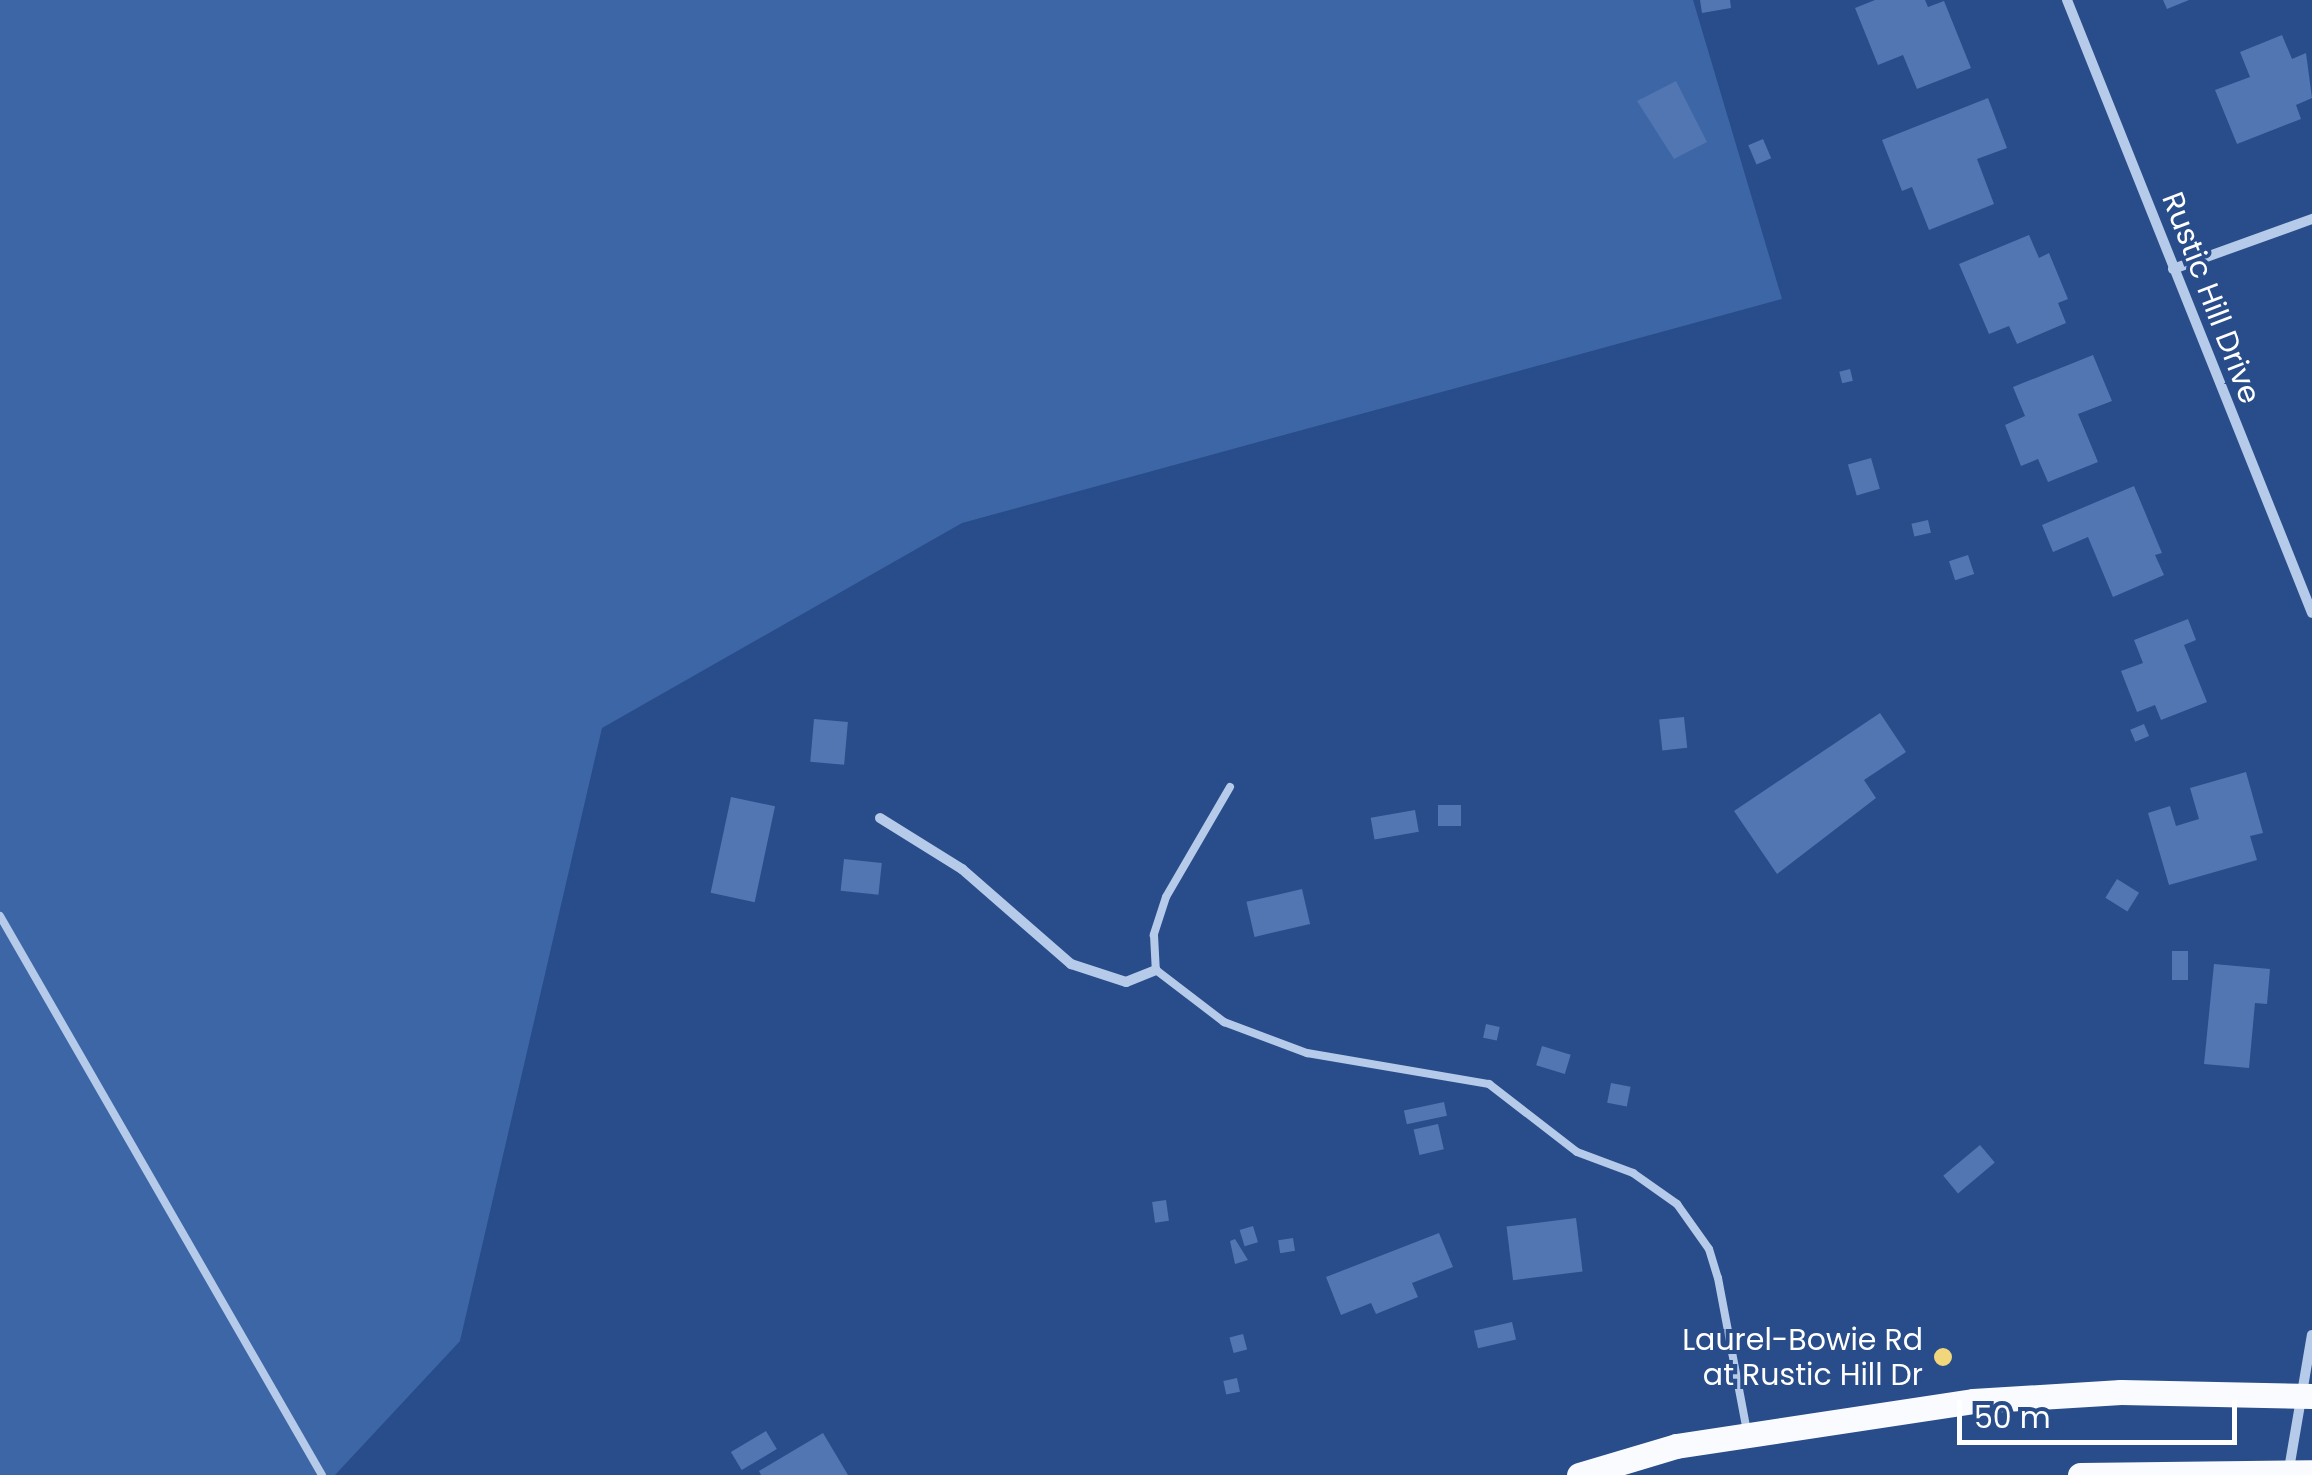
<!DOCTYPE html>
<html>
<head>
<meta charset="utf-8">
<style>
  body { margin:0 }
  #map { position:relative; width:2312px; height:1475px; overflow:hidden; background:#284d8a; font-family:Poppins,sans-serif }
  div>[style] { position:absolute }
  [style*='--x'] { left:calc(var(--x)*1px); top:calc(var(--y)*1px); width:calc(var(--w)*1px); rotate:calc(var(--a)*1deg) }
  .green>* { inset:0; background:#3d66a6 }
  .building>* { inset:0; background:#5176b1; transform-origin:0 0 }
  .service>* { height:8px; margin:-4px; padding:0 4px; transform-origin:4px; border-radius:4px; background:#b6cae9 }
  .minor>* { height:10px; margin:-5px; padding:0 5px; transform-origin:5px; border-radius:5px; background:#b6cae9 }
  .primary>* { height:25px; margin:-12.5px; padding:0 12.5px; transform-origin:12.5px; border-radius:12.5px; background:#f9fbfe }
  .dots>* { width:28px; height:28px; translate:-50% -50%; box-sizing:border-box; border:5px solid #284d8a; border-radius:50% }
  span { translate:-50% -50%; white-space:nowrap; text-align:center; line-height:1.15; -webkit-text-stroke:8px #284d8a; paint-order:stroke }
  .street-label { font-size:30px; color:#fff }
  .poi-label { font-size:30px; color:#fff }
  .right { translate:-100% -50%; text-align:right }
  .scale { position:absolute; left:1957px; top:1400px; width:280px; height:45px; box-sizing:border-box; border:5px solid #fff; border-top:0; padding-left:12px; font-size:30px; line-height:35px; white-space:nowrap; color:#fff; -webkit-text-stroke:8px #284d8a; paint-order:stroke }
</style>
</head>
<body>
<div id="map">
  <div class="green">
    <i style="clip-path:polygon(0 0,1693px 0,1782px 299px,962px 523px,602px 728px,460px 1341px,335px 1475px,0 1475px)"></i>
  </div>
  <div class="building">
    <i style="clip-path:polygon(1700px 0,1730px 0,1731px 8px,1702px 13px)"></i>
    <i style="clip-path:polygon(1875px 0,1925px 0,1928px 7px,1944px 1px,1971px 68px,1917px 89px,1903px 55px,1878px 65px,1855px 8px)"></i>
    <i style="clip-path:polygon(2163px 0,2189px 0,2167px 9px)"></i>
    <i style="clip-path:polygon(2282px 35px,2292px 59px,2306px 53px,2312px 98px,2296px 105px,2301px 119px,2237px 144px,2215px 90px,2250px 77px,2240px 52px)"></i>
    <i style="clip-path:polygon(1676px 81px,1707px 142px,1674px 159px,1637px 101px)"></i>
    <i style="clip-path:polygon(1988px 98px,2007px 148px,1977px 159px,1994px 204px,1929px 230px,1912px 187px,1902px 191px,1882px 140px)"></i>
    <i style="left:1763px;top:139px;width:21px;height:16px;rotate:67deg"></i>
    <i style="clip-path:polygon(2029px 235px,2039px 258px,2049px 253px,2068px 299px,2058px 303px,2066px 323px,2017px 344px,2009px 326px,1989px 334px,1959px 264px)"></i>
    <i style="clip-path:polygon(2093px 355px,2112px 401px,2078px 414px,2098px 462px,2048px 482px,2038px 459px,2021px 466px,2005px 425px,2025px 416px,2013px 387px)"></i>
    <i style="left:1850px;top:369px;width:12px;height:11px;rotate:76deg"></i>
    <i style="left:1871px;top:458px;width:32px;height:24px;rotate:74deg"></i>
    <i style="clip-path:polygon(2134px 486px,2162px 553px,2155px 555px,2164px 575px,2113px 597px,2088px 537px,2053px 552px,2042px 525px)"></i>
    <i style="left:1928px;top:520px;width:13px;height:17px;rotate:77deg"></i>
    <i style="left:1968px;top:555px;width:20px;height:20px;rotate:72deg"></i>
    <i style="clip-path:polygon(2188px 619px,2196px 640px,2184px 645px,2207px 702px,2161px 720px,2155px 705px,2137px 712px,2121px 671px,2143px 663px,2134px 640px)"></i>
    <i style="clip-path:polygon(1880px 713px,1906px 752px,1864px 780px,1876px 798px,1777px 874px,1734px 811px)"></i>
    <i style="left:1684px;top:717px;width:31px;height:25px;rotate:84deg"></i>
    <i style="left:814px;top:719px;width:34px;height:43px;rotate:5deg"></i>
    <i style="left:2144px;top:724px;width:13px;height:15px;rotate:67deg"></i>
    <i style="clip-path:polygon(2246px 772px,2263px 833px,2250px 836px,2257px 860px,2169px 885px,2148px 813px,2170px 806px,2176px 826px,2199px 819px,2190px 788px)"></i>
    <i style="left:731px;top:797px;width:45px;height:98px;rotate:12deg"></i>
    <i style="left:1461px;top:805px;width:21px;height:23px;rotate:90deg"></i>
    <i style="left:1415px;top:810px;width:22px;height:45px;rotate:80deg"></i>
    <i style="left:844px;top:859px;width:38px;height:32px;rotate:6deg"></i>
    <i style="left:2117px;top:879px;width:26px;height:22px;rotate:32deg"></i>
    <i style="left:1302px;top:889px;width:36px;height:57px;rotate:77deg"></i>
    <i style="left:2172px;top:951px;width:16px;height:29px"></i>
    <i style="clip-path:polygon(2214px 964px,2270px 969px,2267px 1004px,2255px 1003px,2249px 1068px,2204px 1064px)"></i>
    <i style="left:1486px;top:1024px;width:14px;height:14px;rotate:12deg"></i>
    <i style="left:1542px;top:1046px;width:30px;height:20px;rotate:17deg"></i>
    <i style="left:1611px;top:1083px;width:20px;height:20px;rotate:11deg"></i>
    <i style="left:1444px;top:1102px;width:14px;height:41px;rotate:78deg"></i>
    <i style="left:1438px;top:1124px;width:26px;height:25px;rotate:77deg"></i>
    <i style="left:1980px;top:1145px;width:23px;height:48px;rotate:50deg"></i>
    <i style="left:1166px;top:1200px;width:21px;height:14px;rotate:82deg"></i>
    <i style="left:1576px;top:1218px;width:54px;height:70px;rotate:83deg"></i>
    <i style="left:1253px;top:1226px;width:17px;height:14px;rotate:73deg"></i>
    <i style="clip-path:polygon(1439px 1233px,1453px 1267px,1412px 1283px,1418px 1297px,1376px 1314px,1371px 1303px,1341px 1315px,1326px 1277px)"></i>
    <i style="left:1293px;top:1238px;width:13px;height:15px;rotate:81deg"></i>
    <i style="clip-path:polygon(1235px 1239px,1248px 1260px,1235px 1264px,1230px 1241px)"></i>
    <i style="left:1512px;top:1322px;width:18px;height:39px;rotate:77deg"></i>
    <i style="left:1243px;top:1334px;width:16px;height:14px;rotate:75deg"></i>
    <i style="left:1237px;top:1378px;width:14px;height:14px;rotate:78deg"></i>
    <i style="left:766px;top:1431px;width:21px;height:41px;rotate:59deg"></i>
    <i style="clip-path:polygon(823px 1433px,848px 1475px,761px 1475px,759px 1471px)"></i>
  </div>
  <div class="service">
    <i style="--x:1230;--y:787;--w:127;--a:120.2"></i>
    <i style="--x:1166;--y:897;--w:40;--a:108"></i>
    <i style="--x:1154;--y:935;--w:35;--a:87"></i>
    <i style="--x:1156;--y:970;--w:86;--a:37.4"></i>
    <i style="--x:1224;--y:1022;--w:89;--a:20.5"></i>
    <i style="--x:1307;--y:1053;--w:185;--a:9.7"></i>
    <i style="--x:1489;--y:1084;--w:111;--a:37.7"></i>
    <i style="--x:1577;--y:1152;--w:60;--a:20.6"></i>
    <i style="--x:1633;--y:1173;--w:54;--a:35.2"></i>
    <i style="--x:1677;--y:1204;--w:55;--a:54.6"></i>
    <i style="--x:1709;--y:1249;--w:30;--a:73"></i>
    <i style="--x:1718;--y:1278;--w:157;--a:79.3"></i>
    <i style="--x:0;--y:916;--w:645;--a:60.06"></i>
  </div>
  <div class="minor">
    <i style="--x:2067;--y:0;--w:660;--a:68.21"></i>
    <i style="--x:2173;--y:269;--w:148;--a:-19.8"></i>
    <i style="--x:880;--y:818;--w:97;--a:31.9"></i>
    <i style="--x:962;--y:869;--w:145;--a:41.1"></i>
    <i style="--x:1071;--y:964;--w:58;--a:18.1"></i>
    <i style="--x:1126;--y:982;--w:32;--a:-22"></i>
    <i style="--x:2289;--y:1469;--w:136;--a:-80.3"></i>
  </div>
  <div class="primary">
    <i style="--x:1579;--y:1475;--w:101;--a:-16.6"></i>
    <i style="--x:1676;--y:1446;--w:300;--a:-8.6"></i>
    <i style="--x:1973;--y:1401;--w:148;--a:-3.5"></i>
    <i style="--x:2121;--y:1392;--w:191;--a:1.2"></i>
    <i style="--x:2080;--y:1475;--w:232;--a:-0.7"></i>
  </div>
  <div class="dots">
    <i style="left:1943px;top:1357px;background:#f1d67c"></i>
  </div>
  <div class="street-label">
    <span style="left:2211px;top:298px;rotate:69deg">Rustic Hill Drive</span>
  </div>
  <div class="poi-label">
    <span class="right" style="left:1923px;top:1357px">Laurel-Bowie Rd<br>at Rustic Hill Dr</span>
  </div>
  <div class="scale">50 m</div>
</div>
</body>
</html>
